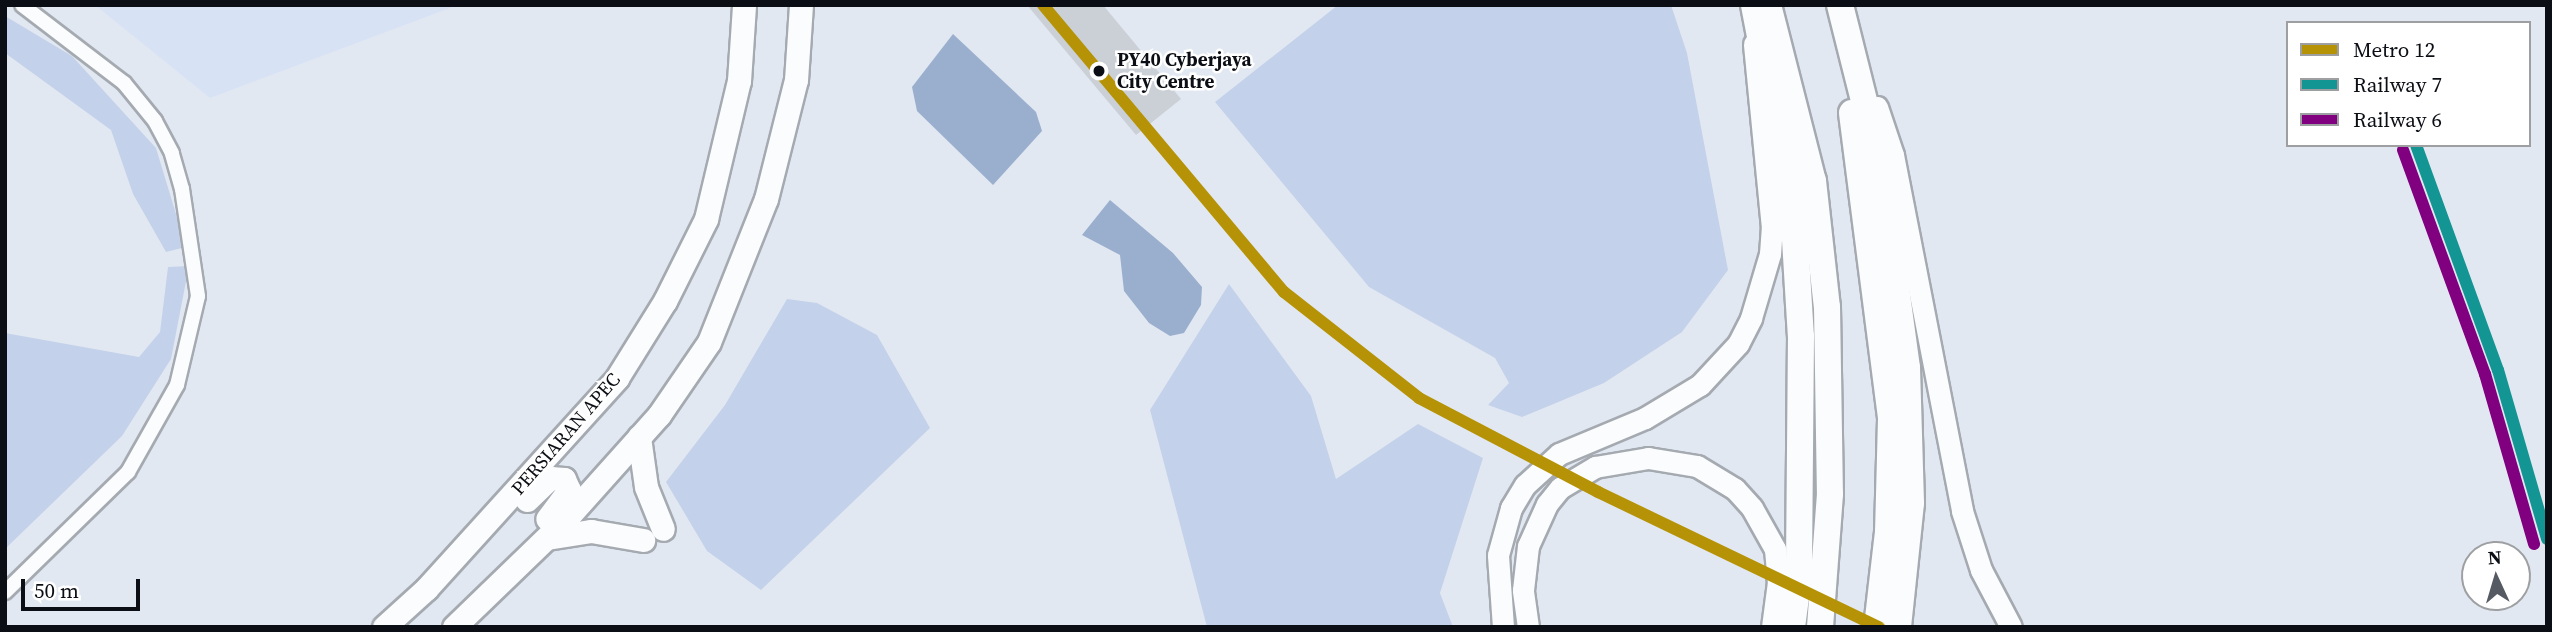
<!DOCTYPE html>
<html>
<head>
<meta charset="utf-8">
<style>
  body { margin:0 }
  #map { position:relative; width:2552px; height:632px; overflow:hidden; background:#e2e8f2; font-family:"Source Serif 4",serif }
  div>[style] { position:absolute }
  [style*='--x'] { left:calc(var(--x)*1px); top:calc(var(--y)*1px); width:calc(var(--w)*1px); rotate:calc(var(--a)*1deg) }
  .built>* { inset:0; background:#d7e2f4 }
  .green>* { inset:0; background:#c3d2ea }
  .water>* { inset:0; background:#9aafce }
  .building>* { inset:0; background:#cbd0d7 }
  .roads { filter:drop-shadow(2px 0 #a5aab1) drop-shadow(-2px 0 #a5aab1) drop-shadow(0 2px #a5aab1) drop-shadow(0 -2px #a5aab1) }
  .street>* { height:14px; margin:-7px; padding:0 7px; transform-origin:7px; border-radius:7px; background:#fbfcfd }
  .secondary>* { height:21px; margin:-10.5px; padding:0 10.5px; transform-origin:10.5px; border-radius:10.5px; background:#fbfcfd }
  .primary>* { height:23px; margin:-11.5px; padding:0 11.5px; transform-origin:11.5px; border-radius:11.5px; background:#fbfcfd }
  .highway>* { height:26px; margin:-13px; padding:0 13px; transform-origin:13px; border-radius:13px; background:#fbfcfd }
  .rail-1>* { height:12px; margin:-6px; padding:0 6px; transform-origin:6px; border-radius:6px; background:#139593 }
  .rail-2>* { height:12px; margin:-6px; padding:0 6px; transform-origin:6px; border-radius:6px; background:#800080 }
  .metro-1>* { height:12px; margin:-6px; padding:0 6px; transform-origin:6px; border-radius:6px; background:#b69306 }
  .dots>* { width:19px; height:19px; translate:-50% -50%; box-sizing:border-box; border:4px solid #fff; border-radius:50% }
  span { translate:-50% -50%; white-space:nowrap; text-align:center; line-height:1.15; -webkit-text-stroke:5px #fff; paint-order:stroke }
  .stop-label { font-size:19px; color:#0b0e14; font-weight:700 }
  .left { translate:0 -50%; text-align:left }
  .street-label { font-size:19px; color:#0b0e14 }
  .frame { position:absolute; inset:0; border:7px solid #0b0e14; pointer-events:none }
  .legend { position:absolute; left:2286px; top:21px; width:245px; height:126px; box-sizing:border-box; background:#fff; border:2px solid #9d9fa1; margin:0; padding:9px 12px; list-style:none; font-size:21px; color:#0b0e14 }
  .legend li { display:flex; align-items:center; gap:14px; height:35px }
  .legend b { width:35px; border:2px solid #9d9fa1 }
  .north { position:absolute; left:2461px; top:541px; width:70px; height:70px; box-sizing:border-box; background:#fff; border:2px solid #9d9fa1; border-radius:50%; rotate:356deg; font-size:19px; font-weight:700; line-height:28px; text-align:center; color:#0b0e14 }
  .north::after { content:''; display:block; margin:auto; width:24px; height:32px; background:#565a62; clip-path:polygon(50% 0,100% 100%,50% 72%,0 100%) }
  .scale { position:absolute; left:21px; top:579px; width:119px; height:32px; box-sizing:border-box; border:4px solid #0b0e14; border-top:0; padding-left:9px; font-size:21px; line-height:24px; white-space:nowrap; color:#0b0e14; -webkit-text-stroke:5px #fff; paint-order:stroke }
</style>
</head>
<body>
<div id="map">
  <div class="built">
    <i style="clip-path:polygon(95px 5px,458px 5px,210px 98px)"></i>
  </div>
  <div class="green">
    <i style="clip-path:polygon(1338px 5px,1671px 5px,1687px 53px,1728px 270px,1682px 332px,1604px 383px,1522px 417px,1488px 405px,1509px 383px,1495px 358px,1369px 287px,1215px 102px)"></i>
    <i style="clip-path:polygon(5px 16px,72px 56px,156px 148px,186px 247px,166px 252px,133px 194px,111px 130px,5px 53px)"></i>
    <i style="clip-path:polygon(189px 266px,171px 359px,122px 436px,5px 549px,5px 333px,139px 357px,160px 332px,168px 267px)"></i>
    <i style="clip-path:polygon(1229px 284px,1311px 396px,1336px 479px,1418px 424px,1483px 458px,1440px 593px,1453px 627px,1207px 627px,1150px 410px)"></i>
    <i style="clip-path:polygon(787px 299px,817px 303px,877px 335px,930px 428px,761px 590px,707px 551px,666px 482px,725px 405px)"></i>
  </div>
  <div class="water">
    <i style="clip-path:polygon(953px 34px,1036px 112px,1042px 131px,993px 185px,917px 111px,912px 87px)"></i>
    <i style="clip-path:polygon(1110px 200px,1173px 253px,1202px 287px,1201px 305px,1184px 333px,1170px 336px,1149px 323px,1124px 291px,1120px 255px,1082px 235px)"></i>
  </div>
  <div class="building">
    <i style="clip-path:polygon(1027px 5px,1103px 5px,1181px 99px,1136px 135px)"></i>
  </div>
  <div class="roads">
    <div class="street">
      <i style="--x:5;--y:592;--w:172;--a:-44.3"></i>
      <i style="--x:128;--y:472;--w:100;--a:-60.6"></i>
      <i style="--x:177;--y:385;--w:91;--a:-76.7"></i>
      <i style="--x:198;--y:296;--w:108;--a:-98.5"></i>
      <i style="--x:182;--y:189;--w:37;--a:-106"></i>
      <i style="--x:172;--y:153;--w:36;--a:-118"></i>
      <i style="--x:155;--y:121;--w:49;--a:-129.2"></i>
      <i style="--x:124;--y:83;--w:128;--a:-142.6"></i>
    </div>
    <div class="secondary">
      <i style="--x:1877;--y:107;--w:51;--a:71.6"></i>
      <i style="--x:1893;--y:155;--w:363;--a:79"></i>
      <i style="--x:1962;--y:511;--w:62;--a:72.1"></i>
      <i style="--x:1981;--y:570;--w:64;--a:62.2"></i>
      <i style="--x:1503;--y:627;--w:72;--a:-94"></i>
      <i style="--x:1498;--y:555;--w:49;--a:-74.5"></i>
      <i style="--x:1511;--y:508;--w:27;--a:-59"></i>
      <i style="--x:1525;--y:485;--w:46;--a:-42.4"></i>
      <i style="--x:1559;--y:454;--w:93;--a:-22.7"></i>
      <i style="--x:1645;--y:418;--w:64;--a:-31"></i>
      <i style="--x:1700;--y:385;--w:56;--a:-47.2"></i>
      <i style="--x:1738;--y:344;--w:29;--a:-63"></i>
      <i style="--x:1751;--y:318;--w:67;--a:-73.5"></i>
      <i style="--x:1770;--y:254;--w:26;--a:-86"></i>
      <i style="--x:1772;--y:228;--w:185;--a:-95.6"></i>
      <i style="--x:1528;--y:627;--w:37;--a:-98"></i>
      <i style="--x:1523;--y:590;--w:44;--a:-83.5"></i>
      <i style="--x:1528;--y:546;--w:46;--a:-65.7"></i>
      <i style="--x:1547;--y:504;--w:21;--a:-51"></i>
      <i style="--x:1560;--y:488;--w:41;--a:-31"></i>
      <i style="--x:1595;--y:467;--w:54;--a:-9.6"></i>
      <i style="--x:1648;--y:458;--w:50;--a:9.3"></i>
      <i style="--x:1697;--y:466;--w:44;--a:31.2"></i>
      <i style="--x:1735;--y:489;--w:25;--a:48"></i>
      <i style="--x:1752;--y:508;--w:47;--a:60.7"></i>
      <i style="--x:1775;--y:549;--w:33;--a:85"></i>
      <i style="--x:1778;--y:582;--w:45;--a:97.6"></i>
    </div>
    <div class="primary">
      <i style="--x:639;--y:437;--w:50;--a:82"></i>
      <i style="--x:646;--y:487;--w:45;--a:68"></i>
      <i style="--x:527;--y:500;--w:32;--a:-44"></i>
      <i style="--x:550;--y:478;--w:14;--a:4"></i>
      <i style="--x:564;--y:479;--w:12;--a:66"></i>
      <i style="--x:569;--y:490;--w:36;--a:127"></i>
      <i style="--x:547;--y:538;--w:45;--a:-9"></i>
      <i style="--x:591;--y:531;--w:53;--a:9.8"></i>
      <i style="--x:384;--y:627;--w:57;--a:-42.1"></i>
      <i style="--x:426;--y:589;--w:285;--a:-47.8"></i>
      <i style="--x:617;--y:378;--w:91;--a:-58.1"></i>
      <i style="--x:665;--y:301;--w:92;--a:-63.4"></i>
      <i style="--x:706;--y:219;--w:142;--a:-76.6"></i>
      <i style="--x:739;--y:81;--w:76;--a:-86.2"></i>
      <i style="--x:454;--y:627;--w:156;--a:-44"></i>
      <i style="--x:566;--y:519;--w:140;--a:-48.2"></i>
      <i style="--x:659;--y:415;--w:88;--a:-55.6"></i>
      <i style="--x:709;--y:342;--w:154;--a:-68.3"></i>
      <i style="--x:766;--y:199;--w:123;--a:-75.9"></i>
      <i style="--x:796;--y:80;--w:75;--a:-86.2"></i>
    </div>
    <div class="highway">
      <i style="--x:1754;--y:5;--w:206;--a:79.1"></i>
      <i style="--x:1793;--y:207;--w:129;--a:86.5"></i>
      <i style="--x:1801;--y:336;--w:239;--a:90.5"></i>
      <i style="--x:1799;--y:575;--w:52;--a:97.7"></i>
      <i style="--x:1768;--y:5;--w:182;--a:75.7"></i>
      <i style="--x:1813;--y:181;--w:127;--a:83.7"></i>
      <i style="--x:1827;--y:307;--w:187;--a:89.1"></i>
      <i style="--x:1830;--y:494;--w:133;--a:94.3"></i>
      <i style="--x:1840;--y:5;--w:156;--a:75.9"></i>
      <i style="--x:1878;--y:156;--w:214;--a:82.2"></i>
      <i style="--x:1907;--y:368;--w:135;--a:88.3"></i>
      <i style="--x:1911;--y:503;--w:125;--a:96"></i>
      <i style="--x:1852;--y:113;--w:308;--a:82.7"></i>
      <i style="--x:1891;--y:419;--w:113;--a:91.5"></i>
      <i style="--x:1888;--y:532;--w:96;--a:96.6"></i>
    </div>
  </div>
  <div class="rail-1">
    <i style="--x:2416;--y:145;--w:239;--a:70"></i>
    <i style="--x:2498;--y:370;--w:176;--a:73.8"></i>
  </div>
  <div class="rail-2">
    <i style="--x:2403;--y:150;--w:239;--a:69.9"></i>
    <i style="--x:2485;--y:374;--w:177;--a:73.9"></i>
  </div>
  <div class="metro-1">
    <i style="--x:1043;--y:5;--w:375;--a:50"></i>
    <i style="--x:1284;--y:292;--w:172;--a:38.1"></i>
    <i style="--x:1419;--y:398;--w:202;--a:27.7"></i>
    <i style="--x:1598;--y:492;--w:312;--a:25.7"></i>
  </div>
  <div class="dots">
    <i style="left:1099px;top:71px;background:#0b0e14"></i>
  </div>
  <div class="stop-label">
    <span class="left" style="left:1117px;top:71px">PY40 Cyberjaya<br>City Centre</span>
  </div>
  <div class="street-label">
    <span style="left:566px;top:434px;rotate:-49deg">PERSIARAN APEC</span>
  </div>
  <div class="frame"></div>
  <ul class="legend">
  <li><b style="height:9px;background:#b69306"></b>Metro 12</li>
  <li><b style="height:9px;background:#139593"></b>Railway 7</li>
  <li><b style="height:9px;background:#800080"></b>Railway 6</li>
  </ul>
  <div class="north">N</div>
  <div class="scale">50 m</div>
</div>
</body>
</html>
